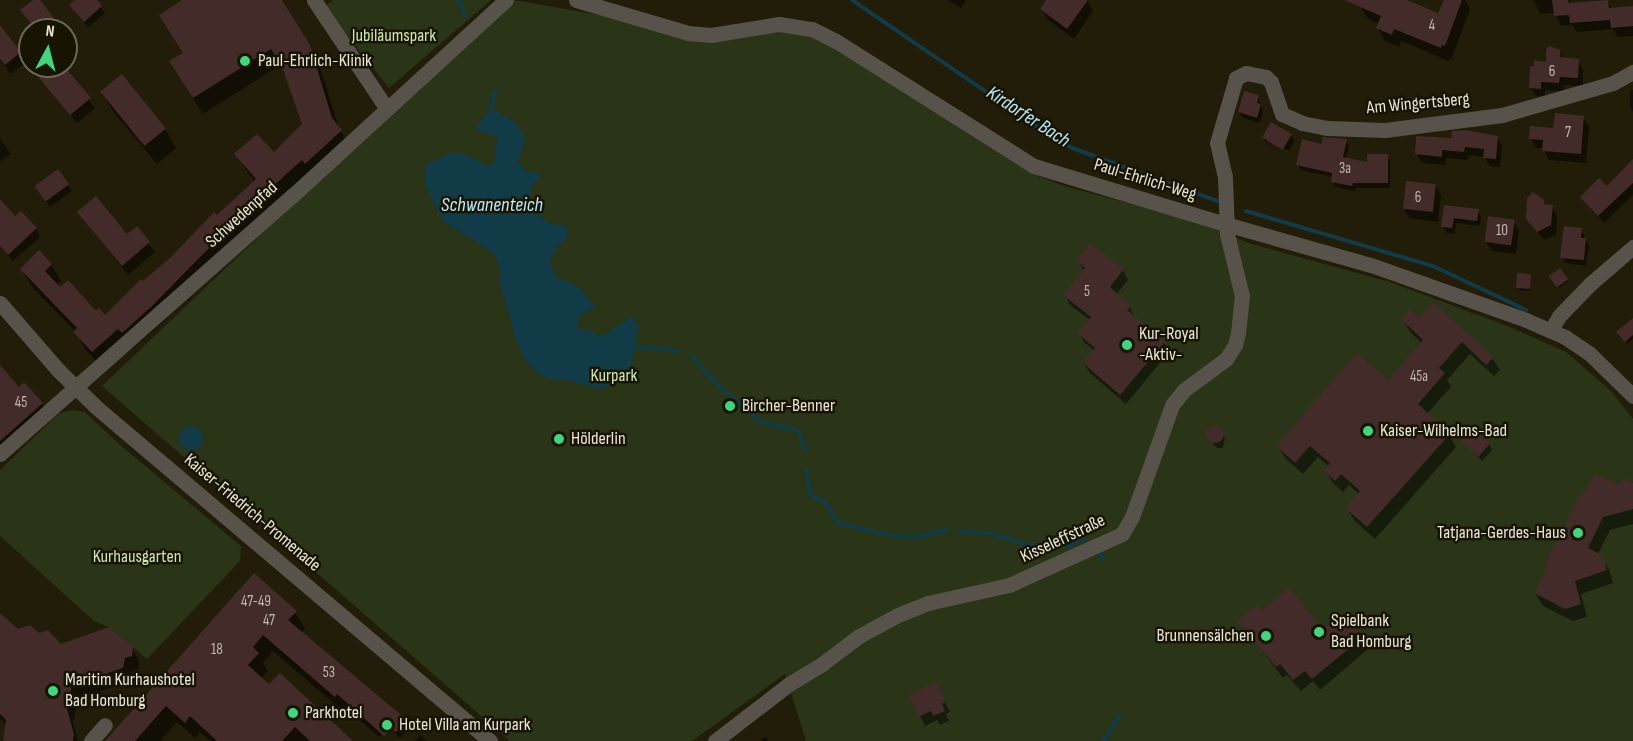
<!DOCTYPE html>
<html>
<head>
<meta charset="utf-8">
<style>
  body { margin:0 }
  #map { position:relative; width:1633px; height:741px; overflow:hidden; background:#211d08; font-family:"Sofia Sans Condensed",sans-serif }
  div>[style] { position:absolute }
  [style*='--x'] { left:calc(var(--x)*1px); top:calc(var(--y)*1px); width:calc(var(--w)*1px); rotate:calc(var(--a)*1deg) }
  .green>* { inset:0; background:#293516 }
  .water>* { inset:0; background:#103b47 }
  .round { border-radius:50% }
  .shadow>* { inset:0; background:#0007; transform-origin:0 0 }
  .stream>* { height:4px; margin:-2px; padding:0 2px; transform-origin:2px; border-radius:2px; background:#103b47 }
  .building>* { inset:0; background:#432b29; transform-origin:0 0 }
  .minor>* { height:15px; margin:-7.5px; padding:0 7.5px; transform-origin:7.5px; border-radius:7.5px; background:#58534a }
  .dots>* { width:16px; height:16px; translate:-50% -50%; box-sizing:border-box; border:3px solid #181402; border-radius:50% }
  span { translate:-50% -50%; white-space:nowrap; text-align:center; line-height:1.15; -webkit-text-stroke:5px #181402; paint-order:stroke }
  .number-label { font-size:15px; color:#c0b8ae }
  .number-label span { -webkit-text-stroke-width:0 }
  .park-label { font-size:18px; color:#cdeaa7 }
  .poi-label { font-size:18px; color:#eae7da }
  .left { translate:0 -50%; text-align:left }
  .right { translate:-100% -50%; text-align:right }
  .street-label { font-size:18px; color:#eae7da }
  .water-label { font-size:20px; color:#b8eafb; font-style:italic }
  .north { position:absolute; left:18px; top:18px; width:60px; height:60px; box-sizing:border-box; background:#181402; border:2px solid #6c6858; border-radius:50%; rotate:7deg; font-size:16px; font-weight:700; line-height:24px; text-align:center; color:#eae7da }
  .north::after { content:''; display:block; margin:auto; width:21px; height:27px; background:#3ed77d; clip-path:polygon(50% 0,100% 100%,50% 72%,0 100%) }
</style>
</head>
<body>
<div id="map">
  <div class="green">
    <i style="clip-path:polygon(333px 0,491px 0,389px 88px,324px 7px)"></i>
    <i style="clip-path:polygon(514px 0,628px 20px,665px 33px,773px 30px,820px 38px,1033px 174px,1064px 186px,1200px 222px,1248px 243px,1390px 282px,1510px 327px,1566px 352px,1611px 391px,1633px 419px,1633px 741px,806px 741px,785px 674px,692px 741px,510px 741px,102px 386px,394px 108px)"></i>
    <i style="clip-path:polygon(73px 410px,85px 412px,119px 444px,241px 546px,240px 561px,147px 659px,109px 627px,94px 621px,0 536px,0 470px,59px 413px)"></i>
  </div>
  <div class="water">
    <i style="clip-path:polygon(491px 109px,514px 121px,525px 138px,518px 163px,524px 170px,538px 173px,540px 177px,531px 186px,530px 200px,540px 215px,549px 224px,566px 225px,568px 238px,557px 246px,550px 261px,556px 278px,570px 282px,579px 288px,596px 307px,578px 317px,579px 331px,588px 329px,601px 337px,633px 316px,638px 326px,631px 365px,619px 382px,599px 389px,567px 380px,553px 380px,538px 374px,524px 358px,515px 337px,500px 282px,498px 261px,492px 252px,445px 223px,434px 204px,426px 186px,425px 165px,451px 153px,464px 153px,488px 166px,494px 163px,497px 139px,493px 134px,483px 133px,475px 128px)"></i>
    <i class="round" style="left:179px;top:426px;width:24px;height:24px"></i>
  </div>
  <div class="shadow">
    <i style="clip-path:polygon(77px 0,95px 0,105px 13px,88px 27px,75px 11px)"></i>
    <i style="clip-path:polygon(185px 0,280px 0,319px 64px,339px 128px,350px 147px,217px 267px,162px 323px,132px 349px,128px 345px,103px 368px,85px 349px,75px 331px,31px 286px,22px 269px,51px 264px,61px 281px,57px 285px,105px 317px,255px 182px,236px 155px,274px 155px,304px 125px,282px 64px,203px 114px,181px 79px,184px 54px)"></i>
    <i style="clip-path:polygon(948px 0,966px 0,961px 8px)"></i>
    <i style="clip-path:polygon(1048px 0,1087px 0,1093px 11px,1074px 39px,1048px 20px,1041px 9px)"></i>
    <i style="clip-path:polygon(1363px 0,1401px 0,1439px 15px,1445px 0,1465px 0,1470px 9px,1452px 58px,1448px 61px,1402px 41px,1399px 47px,1385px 41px,1378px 28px,1380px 24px,1368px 19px,1360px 6px)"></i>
    <i style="clip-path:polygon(1534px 0,1569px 0,1572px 4px,1608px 2px,1612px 9px,1633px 7px,1633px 36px,1618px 37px,1613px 29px,1577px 32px,1572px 25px,1561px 26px,1555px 13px,1540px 14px)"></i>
    <i style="clip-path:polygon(0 29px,26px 62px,11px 74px,0 60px)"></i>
    <i style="clip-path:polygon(1559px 52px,1564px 59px,1578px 61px,1583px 70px,1583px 86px,1564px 85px,1563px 92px,1545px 90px,1545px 97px,1536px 96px,1530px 87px)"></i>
    <i style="clip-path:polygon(57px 66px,62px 66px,95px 108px,77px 123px,41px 79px)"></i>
    <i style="clip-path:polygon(1630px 90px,1633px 90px,1633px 112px,1630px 106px)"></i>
    <i style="clip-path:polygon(102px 92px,165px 129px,176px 148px,157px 164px,113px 111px)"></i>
    <i style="clip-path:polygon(1258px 97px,1263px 111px,1260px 123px,1243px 118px,1239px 112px)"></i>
    <i style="clip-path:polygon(1583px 117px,1589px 127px,1586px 163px,1549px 160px,1543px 148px,1536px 148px,1531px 138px)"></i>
    <i style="clip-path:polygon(1465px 131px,1497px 137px,1502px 146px,1500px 167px,1490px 166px,1485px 157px,1469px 155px,1468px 160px,1446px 158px,1446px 165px,1422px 163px,1417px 154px)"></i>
    <i style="clip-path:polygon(1291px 135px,1295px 141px,1289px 151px,1267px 139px,1267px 143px,1286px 155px,1267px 144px,1264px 138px)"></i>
    <i style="clip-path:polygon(0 138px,11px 154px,0 162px)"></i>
    <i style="clip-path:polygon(1346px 141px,1349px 146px,1346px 159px,1369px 164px,1387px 155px,1390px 161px,1390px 188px,1355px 188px,1355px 191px,1335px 187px,1333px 177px,1301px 170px,1298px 165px,1322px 146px)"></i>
    <i style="clip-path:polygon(1633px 162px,1633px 195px,1604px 223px,1581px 197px,1607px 188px)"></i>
    <i style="clip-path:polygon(58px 171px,72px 191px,50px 207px,40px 193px)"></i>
    <i style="clip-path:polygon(1435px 186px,1441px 195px,1438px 222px,1409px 218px,1404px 209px)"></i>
    <i style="clip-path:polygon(0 201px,15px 218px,36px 229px,40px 237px,13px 261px,0 247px)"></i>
    <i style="clip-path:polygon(1542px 201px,1545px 205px,1552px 206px,1557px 216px,1556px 235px,1544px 240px,1527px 218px)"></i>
    <i style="clip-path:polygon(1445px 207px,1478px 211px,1481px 217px,1480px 226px,1456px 223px,1455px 234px,1447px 233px,1443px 227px)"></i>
    <i style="clip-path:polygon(79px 213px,127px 236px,137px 228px,155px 252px,128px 275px)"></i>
    <i style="clip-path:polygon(1514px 221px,1519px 231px,1516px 254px,1492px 251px,1486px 242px)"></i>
    <i style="clip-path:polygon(1581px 230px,1589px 246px,1586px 266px,1566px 263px,1562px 257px)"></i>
    <i style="clip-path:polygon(1078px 261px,1123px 270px,1128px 280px,1116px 295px,1130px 307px,1134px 318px,1164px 343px,1169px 352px,1126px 404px,1090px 373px,1084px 364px,1095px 351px,1084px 342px,1079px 333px,1090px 320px,1070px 305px,1065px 295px,1084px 271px)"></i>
    <i style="left:1560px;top:270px;width:14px;height:11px;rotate:56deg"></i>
    <i style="clip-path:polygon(1530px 276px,1530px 291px,1519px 290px,1518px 287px)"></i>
    <i style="clip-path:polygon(1403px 319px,1419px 319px,1492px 358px,1500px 370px,1494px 376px,1470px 354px,1447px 380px,1451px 387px,1426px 415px,1449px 435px,1456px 447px,1375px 539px,1354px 520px,1347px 508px,1359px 494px,1349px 485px,1343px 492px,1333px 483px,1325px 470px,1329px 467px,1318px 457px,1303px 474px,1285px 458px,1278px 446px,1388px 382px,1422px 343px,1410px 332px)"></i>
    <i style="clip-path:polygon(1633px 320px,1633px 339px,1627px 344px,1620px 334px)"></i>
    <i style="clip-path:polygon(0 367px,19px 389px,42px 403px,47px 412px,0 455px)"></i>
    <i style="clip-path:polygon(1212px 427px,1221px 431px,1225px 438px,1223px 448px,1217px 448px,1209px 439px,1208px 433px)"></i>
    <i style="clip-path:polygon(1463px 441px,1489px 444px,1492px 450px,1482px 461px)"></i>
    <i style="clip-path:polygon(1633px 484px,1633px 524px,1610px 530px,1598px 554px,1609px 569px,1613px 583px,1581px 594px,1587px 617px,1573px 621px,1543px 606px,1535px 593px,1586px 496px)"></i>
    <i style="clip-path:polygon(0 609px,1px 616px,18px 631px,39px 635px,61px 646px,131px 648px,139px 661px,139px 669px,131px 671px,130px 681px,79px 698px,73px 723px,78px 741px,4px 741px,7px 725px,0 718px)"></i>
    <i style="clip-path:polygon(295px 612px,305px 629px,301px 633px,405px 721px,409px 727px,400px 738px,389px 726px,379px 737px,348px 710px,345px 713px,273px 651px,263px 663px,268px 671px,261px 678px,350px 741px,210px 741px,200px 732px,195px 738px,177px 722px,160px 741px,107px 741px)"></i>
    <i style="clip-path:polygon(1261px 613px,1362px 638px,1368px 649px,1320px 690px,1313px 681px,1301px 691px,1287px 675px,1283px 678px,1239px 621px)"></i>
    <i style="clip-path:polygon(941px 694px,950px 712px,946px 714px,949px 721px,940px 725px,937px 720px,925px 726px,911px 696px)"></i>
    <i style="clip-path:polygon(420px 735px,427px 741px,415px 741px)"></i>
    <i style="clip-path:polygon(765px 737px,769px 741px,761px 741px)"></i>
  </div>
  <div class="stream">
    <i style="--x:458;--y:0;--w:17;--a:66"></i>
    <i style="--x:852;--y:0;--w:212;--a:34.4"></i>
    <i style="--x:1027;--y:120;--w:53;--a:31.9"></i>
    <i style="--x:1072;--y:148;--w:158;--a:20"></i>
    <i style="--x:491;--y:109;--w:18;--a:-77"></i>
    <i style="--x:1246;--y:211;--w:195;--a:16.4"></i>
    <i style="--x:1433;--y:266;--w:103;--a:25.3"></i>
    <i style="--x:634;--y:346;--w:45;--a:6.3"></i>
    <i style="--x:692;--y:356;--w:29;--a:49"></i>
    <i style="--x:711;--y:378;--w:64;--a:41.9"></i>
    <i style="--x:759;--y:421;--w:41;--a:14"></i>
    <i style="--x:799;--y:431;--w:21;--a:73"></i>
    <i style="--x:806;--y:469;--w:27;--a:80"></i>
    <i style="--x:811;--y:496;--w:14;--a:21"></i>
    <i style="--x:824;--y:501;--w:27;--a:56"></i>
    <i style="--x:839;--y:523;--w:45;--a:14"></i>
    <i style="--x:883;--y:534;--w:31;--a:6"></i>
    <i style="--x:914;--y:537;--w:34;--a:-12"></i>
    <i style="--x:960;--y:531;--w:33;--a:5"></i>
    <i style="--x:993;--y:534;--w:38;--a:17"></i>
    <i style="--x:1029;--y:545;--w:39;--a:1"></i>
    <i style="--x:1068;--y:546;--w:19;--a:-25"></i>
    <i style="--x:1099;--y:551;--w:9;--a:63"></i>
    <i style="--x:1104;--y:741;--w:29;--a:-59"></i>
  </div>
  <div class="building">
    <i style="clip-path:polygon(33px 0,40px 0,60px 26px,54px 30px,36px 30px,20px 10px)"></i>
    <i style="clip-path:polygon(75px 0,97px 0,102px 6px,84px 22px,69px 5px)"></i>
    <i style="clip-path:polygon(182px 0,282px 0,310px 45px,332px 118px,342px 130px,305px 164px,302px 160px,260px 198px,263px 202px,207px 250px,152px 306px,122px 333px,118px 329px,92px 352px,73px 332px,77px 328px,20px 269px,39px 250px,52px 264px,45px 271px,60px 287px,68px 280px,96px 311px,99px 308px,105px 315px,141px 279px,143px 281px,171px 257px,214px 212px,217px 215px,256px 179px,234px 154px,257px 134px,274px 152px,302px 124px,281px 64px,271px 49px,193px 98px,169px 61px,183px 53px,159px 15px)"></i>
    <i style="clip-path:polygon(1046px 0,1088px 0,1067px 29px,1040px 9px)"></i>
    <i style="clip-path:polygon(1344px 0,1407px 0,1438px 13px,1444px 0,1462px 0,1445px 46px,1442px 45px,1441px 48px,1394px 29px,1392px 35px,1376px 28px,1381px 16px)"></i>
    <i style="clip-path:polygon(1552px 0,1568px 0,1569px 3px,1608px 0,1609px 8px,1633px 6px,1633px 26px,1611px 28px,1610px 20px,1570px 23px,1569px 15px,1554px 16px)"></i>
    <i style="clip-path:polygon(0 25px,21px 52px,5px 65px,0 59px)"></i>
    <i style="clip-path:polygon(1550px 46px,1560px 50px,1560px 57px,1579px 59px,1578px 78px,1560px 77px,1559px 83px,1541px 82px,1541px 89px,1529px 88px,1530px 66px,1534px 66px,1534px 60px,1546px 62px,1546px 49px)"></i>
    <i style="clip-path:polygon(54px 66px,64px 66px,91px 98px,70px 115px,39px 78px)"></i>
    <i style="left:122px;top:74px;width:70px;height:28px;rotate:51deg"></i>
    <i style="clip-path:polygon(1244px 91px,1259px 95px,1257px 103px,1261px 104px,1257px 118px,1238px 112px)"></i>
    <i style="clip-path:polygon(1555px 113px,1584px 116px,1581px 154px,1542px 151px,1543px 140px,1529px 139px,1530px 126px,1553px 128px)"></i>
    <i style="left:1271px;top:122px;width:24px;height:18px;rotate:30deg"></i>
    <i style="clip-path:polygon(1465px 130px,1498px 136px,1496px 159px,1483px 158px,1484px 149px,1465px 147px,1464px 152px,1442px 150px,1442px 157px,1415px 154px,1416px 136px,1451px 138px,1452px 131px)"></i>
    <i style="clip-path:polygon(1323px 137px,1347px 139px,1343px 157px,1367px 162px,1367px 154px,1388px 154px,1388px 183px,1353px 183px,1352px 186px,1331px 182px,1332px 173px,1296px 165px,1302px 139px,1321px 144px)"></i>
    <i style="clip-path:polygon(1633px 159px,1633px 183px,1598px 216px,1580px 197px,1599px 178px,1607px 186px)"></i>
    <i style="left:58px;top:169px;width:19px;height:29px;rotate:54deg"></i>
    <i style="left:1406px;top:181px;width:30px;height:28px;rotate:6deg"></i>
    <i style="clip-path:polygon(1533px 192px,1544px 200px,1544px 204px,1553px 205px,1551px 225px,1537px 232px,1526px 219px,1527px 198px)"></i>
    <i style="clip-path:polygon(96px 196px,127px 234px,137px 226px,150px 242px,122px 266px,77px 212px)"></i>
    <i style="clip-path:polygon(0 199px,15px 216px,21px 211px,37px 228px,8px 255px,0 246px)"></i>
    <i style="clip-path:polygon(1444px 205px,1479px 209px,1477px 221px,1454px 218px,1452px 228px,1441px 227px)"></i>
    <i style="left:1488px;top:216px;width:27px;height:26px;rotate:8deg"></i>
    <i style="clip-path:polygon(1564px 226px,1582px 228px,1581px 238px,1586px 238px,1584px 260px,1560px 258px)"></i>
    <i style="clip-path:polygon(1090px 243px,1124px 269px,1110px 287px,1131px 306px,1127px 310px,1165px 342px,1120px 395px,1083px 363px,1095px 348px,1077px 333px,1091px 317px,1063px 295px,1085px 268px,1076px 261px)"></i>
    <i style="left:1560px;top:268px;width:14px;height:14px;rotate:54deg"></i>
    <i style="left:1517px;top:273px;width:14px;height:15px;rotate:4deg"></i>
    <i style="clip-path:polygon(1433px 302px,1494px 357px,1486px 365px,1462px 342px,1439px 368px,1445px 373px,1418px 404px,1450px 434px,1367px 527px,1345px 508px,1360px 491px,1341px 474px,1335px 481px,1323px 470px,1330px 463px,1310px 446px,1295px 463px,1276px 446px,1357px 353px,1388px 380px,1423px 340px,1401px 319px,1410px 309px,1419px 317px)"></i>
    <i style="clip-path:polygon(1633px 318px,1633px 335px,1625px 342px,1616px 332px)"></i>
    <i style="clip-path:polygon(0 365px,19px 387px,24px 382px,43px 403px,0 441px)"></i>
    <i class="round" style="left:1206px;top:425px;width:18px;height:18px"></i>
    <i style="left:1473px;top:428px;width:23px;height:18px;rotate:41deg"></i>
    <i style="clip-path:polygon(1594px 473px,1620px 485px,1624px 478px,1633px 483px,1633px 509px,1603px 517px,1588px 548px,1602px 555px,1607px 570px,1575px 581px,1581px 604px,1565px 609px,1534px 593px,1546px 571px,1547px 560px,1583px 490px,1586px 493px)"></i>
    <i style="clip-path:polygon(254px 573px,297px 611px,288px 620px,407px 720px,396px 732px,391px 729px,384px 736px,337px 694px,335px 697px,263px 635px,253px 647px,259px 653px,248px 665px,269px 684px,280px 673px,353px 741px,310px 741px,295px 727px,282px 741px,217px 741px,190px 716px,185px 723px,166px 706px,135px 741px,105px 741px)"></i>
    <i style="clip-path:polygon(1286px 590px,1291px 590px,1322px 628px,1341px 612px,1363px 637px,1312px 679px,1305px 671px,1293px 680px,1280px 664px,1276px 667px,1237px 621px,1257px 605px,1261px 611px)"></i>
    <i style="clip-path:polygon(0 613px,18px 629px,30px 625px,39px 633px,48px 630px,61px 644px,109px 627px,133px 647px,132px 656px,125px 658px,123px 668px,72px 685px,67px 709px,74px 734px,73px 741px,3px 741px,6px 720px,0 714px)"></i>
    <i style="clip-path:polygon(936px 682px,945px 702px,942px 704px,945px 711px,933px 716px,931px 711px,918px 717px,909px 695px)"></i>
  </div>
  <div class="minor">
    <i style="--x:314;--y:0;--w:131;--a:56.2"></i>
    <i style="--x:576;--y:0;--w:117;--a:16.4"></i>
    <i style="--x:688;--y:33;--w:23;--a:5"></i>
    <i style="--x:711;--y:35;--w:69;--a:-9.2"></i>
    <i style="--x:779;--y:24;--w:33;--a:9"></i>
    <i style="--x:812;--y:29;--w:27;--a:27"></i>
    <i style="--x:836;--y:41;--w:234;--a:32.3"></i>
    <i style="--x:1034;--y:166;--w:189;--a:16.9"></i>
    <i style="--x:1215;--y:221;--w:162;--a:15.8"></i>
    <i style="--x:1371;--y:265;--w:164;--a:19.5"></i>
    <i style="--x:1526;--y:320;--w:43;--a:23.6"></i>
    <i style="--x:1565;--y:337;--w:30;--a:34"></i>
    <i style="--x:1590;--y:354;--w:60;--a:44.3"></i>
    <i style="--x:0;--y:303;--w:89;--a:49.1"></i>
    <i style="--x:58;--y:370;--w:53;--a:44.2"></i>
    <i style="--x:96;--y:407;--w:517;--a:40.29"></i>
    <i style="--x:1551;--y:330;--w:16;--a:-60"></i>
    <i style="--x:1559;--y:316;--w:45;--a:-45.9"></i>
    <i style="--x:1590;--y:284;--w:57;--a:-40.7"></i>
    <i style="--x:0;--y:454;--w:390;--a:-41.5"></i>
    <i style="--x:292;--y:196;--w:290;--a:-42.5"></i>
    <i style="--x:91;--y:741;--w:21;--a:-49"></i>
    <i style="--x:715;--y:741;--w:93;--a:-37.6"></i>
    <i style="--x:789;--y:684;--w:39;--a:-31"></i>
    <i style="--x:822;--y:664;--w:46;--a:-37.1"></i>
    <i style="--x:859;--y:636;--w:44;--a:-28.3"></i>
    <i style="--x:898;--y:615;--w:32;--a:-22"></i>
    <i style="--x:928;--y:603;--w:83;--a:-12.5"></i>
    <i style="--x:1009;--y:585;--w:124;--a:-24.3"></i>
    <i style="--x:1122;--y:534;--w:20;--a:-60"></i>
    <i style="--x:1132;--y:517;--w:119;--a:-70.3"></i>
    <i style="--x:1172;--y:405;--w:19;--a:-51"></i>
    <i style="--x:1184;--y:390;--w:52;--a:-36.4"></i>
    <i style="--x:1226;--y:359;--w:17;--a:-57"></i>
    <i style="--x:1235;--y:345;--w:12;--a:-76"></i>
    <i style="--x:1238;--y:333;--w:37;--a:-84"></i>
    <i style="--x:1242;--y:296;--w:64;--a:-103.6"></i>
    <i style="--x:1227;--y:234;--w:57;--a:-92"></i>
    <i style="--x:1225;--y:177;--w:35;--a:-103"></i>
    <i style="--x:1217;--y:143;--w:68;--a:-73.7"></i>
    <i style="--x:1236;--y:78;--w:11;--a:-27"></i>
    <i style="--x:1246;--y:73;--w:20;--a:11"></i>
    <i style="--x:1266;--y:77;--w:7;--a:45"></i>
    <i style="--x:1271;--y:82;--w:34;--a:71"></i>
    <i style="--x:1282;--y:114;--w:22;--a:24"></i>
    <i style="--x:1302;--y:123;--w:25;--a:11"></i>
    <i style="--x:1327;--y:128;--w:58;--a:2"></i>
    <i style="--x:1385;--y:130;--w:118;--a:-7.3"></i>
    <i style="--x:1502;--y:115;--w:116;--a:-16.1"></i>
    <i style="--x:1613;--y:83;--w:23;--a:-29"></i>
  </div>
  <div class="dots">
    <i style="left:245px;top:61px;background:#3ed77d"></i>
    <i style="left:1127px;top:345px;background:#3ed77d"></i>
    <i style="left:730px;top:406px;background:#3ed77d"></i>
    <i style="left:1368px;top:431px;background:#3ed77d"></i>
    <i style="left:559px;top:439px;background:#3ed77d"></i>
    <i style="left:1578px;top:533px;background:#3ed77d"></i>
    <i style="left:1319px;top:632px;background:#3ed77d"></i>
    <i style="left:1266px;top:636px;background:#3ed77d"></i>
    <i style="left:53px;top:691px;background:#3ed77d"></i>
    <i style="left:293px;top:713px;background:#3ed77d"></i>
    <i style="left:387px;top:725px;background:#3ed77d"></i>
  </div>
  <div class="number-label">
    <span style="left:1432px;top:26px">4</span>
    <span style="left:1552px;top:72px">6</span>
    <span style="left:1568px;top:133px">7</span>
    <span style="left:1345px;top:169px">3a</span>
    <span style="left:1418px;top:198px">6</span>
    <span style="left:1502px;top:231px">10</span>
    <span style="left:1087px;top:292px">5</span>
    <span style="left:1419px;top:377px">45a</span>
    <span style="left:21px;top:403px">45</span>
    <span style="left:256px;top:602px">47-49</span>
    <span style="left:269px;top:621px">47</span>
    <span style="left:217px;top:650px">18</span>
    <span style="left:329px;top:673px">53</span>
  </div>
  <div class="park-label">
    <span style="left:394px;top:36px">Jubiläumspark</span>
    <span style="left:614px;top:376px">Kurpark</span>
    <span style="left:137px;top:557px">Kurhausgarten</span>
  </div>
  <div class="poi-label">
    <span class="left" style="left:258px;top:61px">Paul-Ehrlich-Klinik</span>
    <span class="left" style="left:1139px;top:345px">Kur-Royal<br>-Aktiv-</span>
    <span class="left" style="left:742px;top:406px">Bircher-Benner</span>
    <span class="left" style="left:1380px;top:431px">Kaiser-Wilhelms-Bad</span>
    <span class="left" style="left:571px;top:439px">Hölderlin</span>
    <span class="right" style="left:1566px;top:533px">Tatjana-Gerdes-Haus</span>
    <span class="left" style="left:1331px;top:632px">Spielbank<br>Bad Homburg</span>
    <span class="right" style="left:1254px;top:636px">Brunnensälchen</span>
    <span class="left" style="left:65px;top:691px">Maritim Kurhaushotel<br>Bad Homburg</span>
    <span class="left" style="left:305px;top:713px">Parkhotel</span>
    <span class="left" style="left:399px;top:725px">Hotel Villa am Kurpark</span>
  </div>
  <div class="street-label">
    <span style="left:1418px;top:104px;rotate:-5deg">Am Wingertsberg</span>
    <span style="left:1145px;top:180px;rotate:17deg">Paul-Ehrlich-Weg</span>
    <span style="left:242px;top:215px;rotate:-42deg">Schwedenpfad</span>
    <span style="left:252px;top:513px;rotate:40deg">Kaiser-Friedrich-Promenade</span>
    <span style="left:1063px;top:539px;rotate:-25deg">Kisseleffstraße</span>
  </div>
  <div class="water-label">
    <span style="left:1028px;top:117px;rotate:33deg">Kirdorfer Bach</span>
    <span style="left:492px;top:205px">Schwanenteich</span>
  </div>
  <div class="north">N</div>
</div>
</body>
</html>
